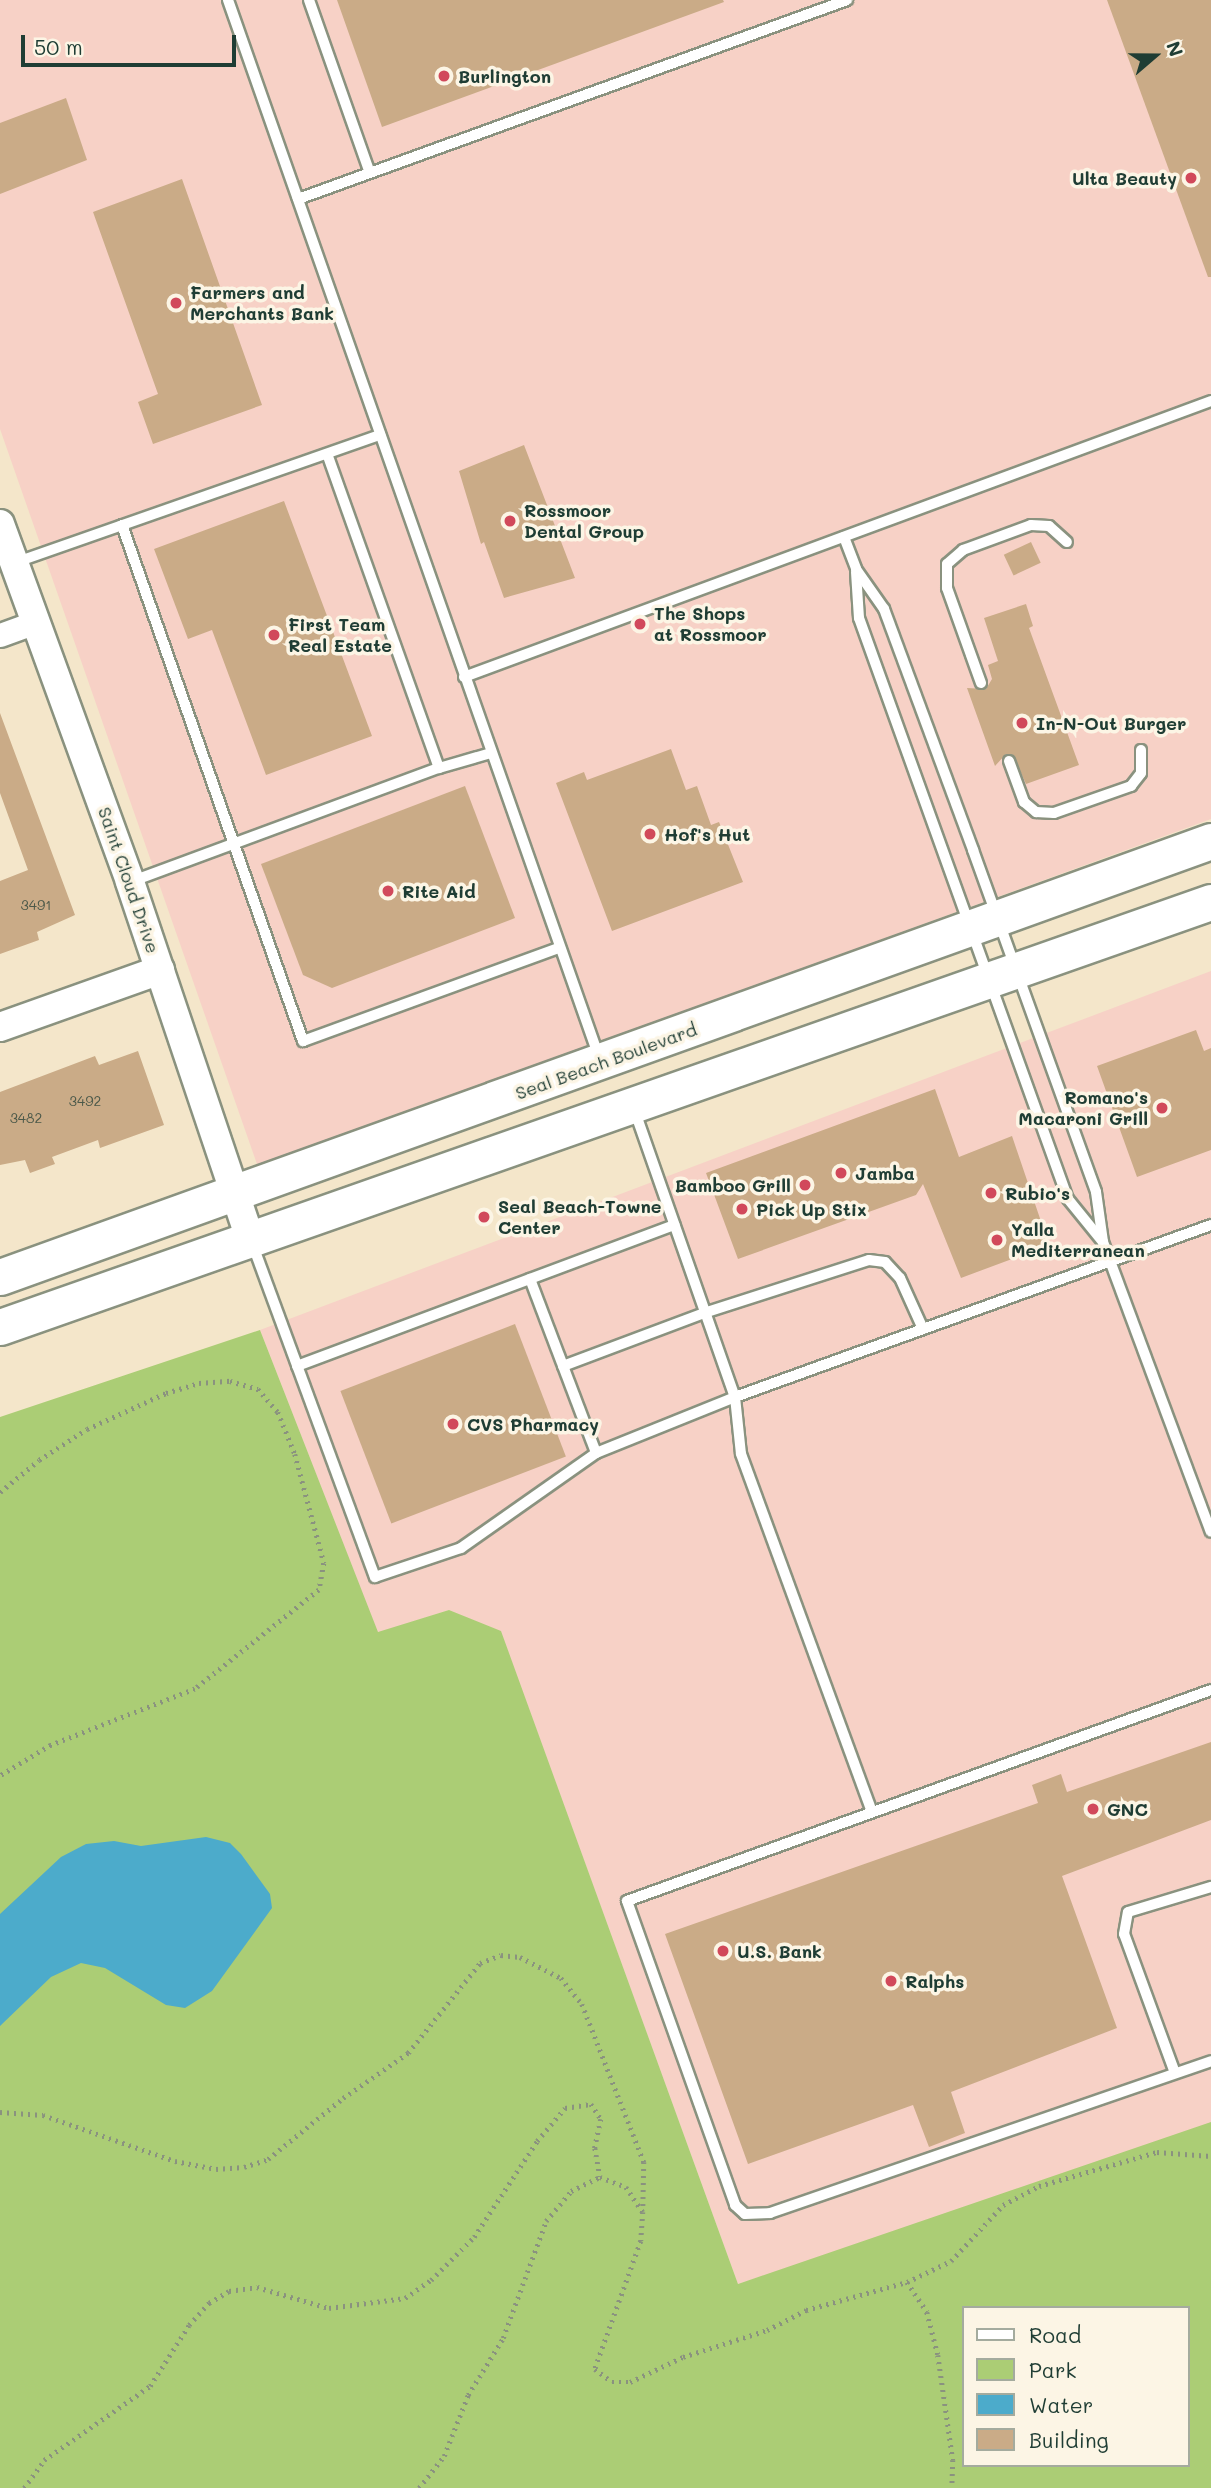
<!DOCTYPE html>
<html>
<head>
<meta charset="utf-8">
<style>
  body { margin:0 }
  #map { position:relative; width:1211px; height:2488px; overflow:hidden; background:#f4e6ca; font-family:Mali,sans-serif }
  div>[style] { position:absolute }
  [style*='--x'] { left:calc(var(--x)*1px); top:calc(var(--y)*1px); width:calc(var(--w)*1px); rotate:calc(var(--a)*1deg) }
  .built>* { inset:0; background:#f7d1c6 }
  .green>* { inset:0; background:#abcd75 }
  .water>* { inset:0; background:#4cabcb }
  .building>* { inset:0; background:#caab87; transform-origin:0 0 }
  .path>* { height:4.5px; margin-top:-2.25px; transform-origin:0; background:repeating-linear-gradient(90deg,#8a927f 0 2px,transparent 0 7px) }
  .roads { filter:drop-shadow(2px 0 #8a927f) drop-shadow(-2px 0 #8a927f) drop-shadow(0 2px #8a927f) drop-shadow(0 -2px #8a927f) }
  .service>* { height:10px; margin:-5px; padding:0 5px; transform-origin:5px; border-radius:5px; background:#fff }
  .minor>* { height:23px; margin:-11.5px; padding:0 11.5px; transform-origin:11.5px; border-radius:11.5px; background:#fff }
  .tertiary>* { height:28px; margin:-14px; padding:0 14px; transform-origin:14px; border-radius:14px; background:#fff }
  .primary>* { height:35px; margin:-17.5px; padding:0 17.5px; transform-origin:17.5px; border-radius:17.5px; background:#fff }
  .dots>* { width:19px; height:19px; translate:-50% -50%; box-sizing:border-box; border:4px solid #fcf5e5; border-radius:50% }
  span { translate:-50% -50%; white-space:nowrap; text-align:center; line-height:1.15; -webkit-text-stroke:7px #fcf5e5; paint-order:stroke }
  .number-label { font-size:14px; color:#4a5849 }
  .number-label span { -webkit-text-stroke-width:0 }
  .poi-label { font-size:18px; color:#1f3d34; font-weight:700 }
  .left { translate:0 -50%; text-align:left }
  .right { translate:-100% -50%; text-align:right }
  .street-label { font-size:18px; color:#1f3d34 }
  .legend { position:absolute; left:962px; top:2306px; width:228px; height:161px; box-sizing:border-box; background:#fcf5e5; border:2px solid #a4ab9e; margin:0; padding:9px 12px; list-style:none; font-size:21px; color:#1f3d34 }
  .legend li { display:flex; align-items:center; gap:14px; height:35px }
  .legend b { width:35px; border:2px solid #a4ab9e }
  .north { position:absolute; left:1120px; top:21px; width:70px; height:70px; -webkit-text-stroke:5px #fcf5e5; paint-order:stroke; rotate:70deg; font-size:19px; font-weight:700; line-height:28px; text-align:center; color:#1f3d34 }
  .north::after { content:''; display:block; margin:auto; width:24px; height:32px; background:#1f3d34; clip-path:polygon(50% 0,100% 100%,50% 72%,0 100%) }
  .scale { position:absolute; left:21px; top:35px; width:215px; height:32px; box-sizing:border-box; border:4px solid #1f3d34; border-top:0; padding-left:9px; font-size:21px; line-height:24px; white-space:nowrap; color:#1f3d34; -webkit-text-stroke:5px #fcf5e5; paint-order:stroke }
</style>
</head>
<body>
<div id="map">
  <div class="built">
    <i style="clip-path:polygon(0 0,1211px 0,1211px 819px,258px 1167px,0 429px)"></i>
    <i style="clip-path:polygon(1211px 971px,1211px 2131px,738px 2284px,501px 1632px,449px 1610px,378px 1633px,260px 1330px)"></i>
  </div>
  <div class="green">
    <i style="clip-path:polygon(evenodd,260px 1330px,378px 1632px,449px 1610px,501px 1631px,738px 2284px,1211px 2122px,1211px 2488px,0 2488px,0 1417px,260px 1330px,964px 2308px,1188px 2308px,1188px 2465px,964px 2465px,964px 2308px)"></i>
  </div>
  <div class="water">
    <i style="clip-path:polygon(206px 1837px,230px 1843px,241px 1854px,270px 1894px,272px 1908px,212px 1991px,185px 2008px,166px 2005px,105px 1968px,81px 1963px,51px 1977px,0 2026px,0 1914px,61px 1857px,86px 1844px,114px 1841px,141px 1846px)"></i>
  </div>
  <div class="building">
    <i style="clip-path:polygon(337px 0,723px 0,724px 2px,382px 127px)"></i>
    <i style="clip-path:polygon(1107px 0,1211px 0,1211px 277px,1208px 277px)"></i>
    <i style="clip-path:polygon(66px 98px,87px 160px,0 194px,0 123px)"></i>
    <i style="clip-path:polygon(182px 179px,262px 405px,153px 444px,138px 402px,158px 394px,93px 212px)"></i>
    <i style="clip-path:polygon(524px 445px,575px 578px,504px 598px,484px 542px,481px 544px,459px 471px)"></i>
    <i style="clip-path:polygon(284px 501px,372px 736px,266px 775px,212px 630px,188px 639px,154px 549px)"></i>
    <i style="left:1031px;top:542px;width:23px;height:30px;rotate:65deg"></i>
    <i style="clip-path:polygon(1026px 604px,1033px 626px,1029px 628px,1079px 765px,1026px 784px,1013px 755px,1006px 754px,995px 766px,967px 688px,986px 689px,992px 679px,988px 665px,998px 661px,984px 618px)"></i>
    <i style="clip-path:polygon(0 713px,75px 915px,37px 932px,39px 940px,0 954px,0 881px,28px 870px,0 793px)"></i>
    <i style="clip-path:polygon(671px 749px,686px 790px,697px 786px,711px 825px,719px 822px,743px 882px,612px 931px,556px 783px,584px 772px,587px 780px)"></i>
    <i style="clip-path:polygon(465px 786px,515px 918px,332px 988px,303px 975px,261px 864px)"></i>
    <i style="clip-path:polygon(1196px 1030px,1204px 1051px,1211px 1048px,1211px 1150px,1137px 1177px,1097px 1066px)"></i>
    <i style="clip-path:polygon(138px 1051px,164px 1125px,100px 1148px,98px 1140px,52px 1157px,55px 1164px,30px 1173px,25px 1160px,0 1165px,0 1092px,95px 1056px,99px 1065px)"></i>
    <i style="clip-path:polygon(935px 1089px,959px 1157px,1012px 1136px,1049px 1245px,961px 1278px,923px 1184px,916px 1195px,738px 1259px,706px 1173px)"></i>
    <i style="left:515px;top:1324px;width:142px;height:187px;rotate:69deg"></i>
    <i style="clip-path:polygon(1211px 1742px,1211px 1820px,1062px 1876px,1117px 2028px,951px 2092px,965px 2133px,929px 2147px,913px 2105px,748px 2164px,665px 1934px,1038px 1803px,1032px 1785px,1061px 1774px,1067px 1792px)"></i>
  </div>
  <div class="path">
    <i style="--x:0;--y:1492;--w:50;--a:-39.4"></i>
    <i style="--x:39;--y:1460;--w:57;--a:-32.9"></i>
    <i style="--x:87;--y:1429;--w:87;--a:-24.5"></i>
    <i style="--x:166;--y:1393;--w:34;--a:-17"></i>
    <i style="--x:199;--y:1383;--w:31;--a:-4"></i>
    <i style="--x:230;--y:1381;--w:29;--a:16"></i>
    <i style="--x:258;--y:1389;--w:30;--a:49"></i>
    <i style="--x:278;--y:1412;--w:45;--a:68"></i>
    <i style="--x:295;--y:1454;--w:113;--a:75.1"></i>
    <i style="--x:324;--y:1563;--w:27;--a:100"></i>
    <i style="--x:319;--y:1590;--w:159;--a:141.4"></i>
    <i style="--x:195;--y:1689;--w:155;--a:158.7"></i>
    <i style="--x:51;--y:1745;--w:60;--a:148.7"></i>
    <i style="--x:0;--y:2112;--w:43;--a:4"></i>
    <i style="--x:43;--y:2115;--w:140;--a:19.2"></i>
    <i style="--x:175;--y:2161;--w:42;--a:11"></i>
    <i style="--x:216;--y:2169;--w:28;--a:-4"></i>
    <i style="--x:244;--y:2167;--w:25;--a:-18"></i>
    <i style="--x:268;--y:2159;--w:97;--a:-39.1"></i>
    <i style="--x:343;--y:2098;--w:79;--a:-34.7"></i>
    <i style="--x:408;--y:2053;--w:115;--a:-51.3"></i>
    <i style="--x:480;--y:1963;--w:22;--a:-21"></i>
    <i style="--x:501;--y:1955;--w:19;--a:6"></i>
    <i style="--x:520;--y:1957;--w:46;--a:27.1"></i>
    <i style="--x:561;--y:1978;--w:33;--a:51"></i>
    <i style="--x:582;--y:2004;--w:170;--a:68.6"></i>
    <i style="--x:644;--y:2162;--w:49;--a:91.2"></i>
    <i style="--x:907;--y:2282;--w:36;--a:56"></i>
    <i style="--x:927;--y:2312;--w:44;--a:75.7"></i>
    <i style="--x:938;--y:2355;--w:106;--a:81.9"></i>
    <i style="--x:953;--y:2460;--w:28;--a:92"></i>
    <i style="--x:24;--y:2488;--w:34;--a:-54"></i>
    <i style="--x:44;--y:2460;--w:129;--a:-34.9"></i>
    <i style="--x:150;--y:2386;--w:72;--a:-57.4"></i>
    <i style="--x:189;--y:2325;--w:30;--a:-48"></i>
    <i style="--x:209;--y:2303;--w:23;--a:-31"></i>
    <i style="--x:229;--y:2291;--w:28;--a:-8"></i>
    <i style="--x:257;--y:2287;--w:75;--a:16.3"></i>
    <i style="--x:329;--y:2308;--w:77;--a:-7.5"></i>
    <i style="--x:405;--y:2298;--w:32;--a:-35"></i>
    <i style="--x:431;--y:2280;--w:61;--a:-45"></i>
    <i style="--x:474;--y:2237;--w:115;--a:-56.7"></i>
    <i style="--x:537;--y:2141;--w:43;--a:-49.7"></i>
    <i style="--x:565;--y:2108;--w:26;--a:-9"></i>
    <i style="--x:591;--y:2104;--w:18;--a:56"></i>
    <i style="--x:601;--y:2119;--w:30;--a:102"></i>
    <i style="--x:595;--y:2148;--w:29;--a:80"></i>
    <i style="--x:419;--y:2488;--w:41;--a:-52"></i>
    <i style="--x:444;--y:2456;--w:66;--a:-68.5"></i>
    <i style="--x:468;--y:2395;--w:67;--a:-58.4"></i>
    <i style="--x:503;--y:2338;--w:125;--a:-69.8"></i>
    <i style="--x:546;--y:2221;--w:39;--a:-50"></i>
    <i style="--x:571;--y:2191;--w:32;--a:-26"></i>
    <i style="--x:600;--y:2177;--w:28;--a:21"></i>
    <i style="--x:626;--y:2187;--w:30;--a:56"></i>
    <i style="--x:643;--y:2212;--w:29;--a:94"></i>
    <i style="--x:641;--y:2241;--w:136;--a:109.8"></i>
    <i style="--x:595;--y:2369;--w:21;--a:37"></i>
    <i style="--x:612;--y:2382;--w:18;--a:0"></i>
    <i style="--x:630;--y:2382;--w:59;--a:-25.3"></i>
    <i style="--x:683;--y:2357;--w:88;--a:-17.8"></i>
    <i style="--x:767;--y:2330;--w:44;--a:-27.1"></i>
    <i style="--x:806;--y:2310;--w:105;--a:-15.5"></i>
    <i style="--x:907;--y:2282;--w:49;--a:-25.5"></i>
    <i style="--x:951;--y:2261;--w:76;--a:-47.1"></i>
    <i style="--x:1003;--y:2205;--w:41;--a:-27.8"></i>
    <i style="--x:1039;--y:2186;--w:123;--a:-16.1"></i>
    <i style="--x:1157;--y:2152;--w:54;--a:4.2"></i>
  </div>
  <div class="roads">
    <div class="service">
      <i style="--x:228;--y:0;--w:1120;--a:70.66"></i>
      <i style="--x:309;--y:0;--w:183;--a:70.6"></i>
      <i style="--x:298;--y:199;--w:584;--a:-19.92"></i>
      <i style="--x:122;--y:525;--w:547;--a:70.67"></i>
      <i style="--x:303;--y:1041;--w:272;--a:-20"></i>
      <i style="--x:844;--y:537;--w:34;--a:69"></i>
      <i style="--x:856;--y:569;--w:49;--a:55"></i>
      <i style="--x:884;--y:609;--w:257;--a:69.7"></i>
      <i style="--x:973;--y:850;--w:363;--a:70.2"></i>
      <i style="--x:1096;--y:1192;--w:50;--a:82"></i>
      <i style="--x:1103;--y:1242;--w:309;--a:69.6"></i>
      <i style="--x:14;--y:563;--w:388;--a:-19.3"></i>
      <i style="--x:856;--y:572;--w:46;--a:86.3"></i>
      <i style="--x:859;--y:618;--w:617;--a:70.22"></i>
      <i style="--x:1068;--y:1199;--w:55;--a:50.9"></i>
      <i style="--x:464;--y:677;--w:796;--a:-20.28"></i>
      <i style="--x:981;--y:683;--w:101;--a:-109.7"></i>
      <i style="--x:947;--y:588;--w:24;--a:-90"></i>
      <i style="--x:947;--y:564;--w:21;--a:-41"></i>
      <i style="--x:963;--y:550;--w:72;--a:-20.2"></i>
      <i style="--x:1031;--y:525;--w:18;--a:3"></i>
      <i style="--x:1049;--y:526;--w:24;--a:42"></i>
      <i style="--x:1009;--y:761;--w:44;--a:69.9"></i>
      <i style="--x:1024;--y:802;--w:16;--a:40"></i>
      <i style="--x:1036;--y:812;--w:18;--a:3"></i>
      <i style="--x:1054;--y:813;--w:82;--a:-19.3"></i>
      <i style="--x:1131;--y:786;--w:16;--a:-52"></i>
      <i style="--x:1141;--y:773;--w:23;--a:-90"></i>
      <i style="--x:439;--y:768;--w:54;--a:-16.1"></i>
      <i style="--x:130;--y:882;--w:329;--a:-20.3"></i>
      <i style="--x:439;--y:768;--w:333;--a:-109.6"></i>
      <i style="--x:634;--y:1109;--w:305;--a:70.7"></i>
      <i style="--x:735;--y:1397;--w:57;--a:84"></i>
      <i style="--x:741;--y:1454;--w:381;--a:69.9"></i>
      <i style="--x:252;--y:1243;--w:356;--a:69.8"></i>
      <i style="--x:375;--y:1577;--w:91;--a:-18.6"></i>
      <i style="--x:461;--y:1548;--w:165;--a:-35.1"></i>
      <i style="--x:596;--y:1453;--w:150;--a:-21.9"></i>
      <i style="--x:735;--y:1397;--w:506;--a:-19.87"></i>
      <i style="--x:530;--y:1279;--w:186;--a:69.2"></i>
      <i style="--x:297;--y:1366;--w:403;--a:-20.5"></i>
      <i style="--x:563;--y:1366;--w:154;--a:-20.6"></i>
      <i style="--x:707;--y:1312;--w:170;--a:-17.8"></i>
      <i style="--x:869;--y:1260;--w:16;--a:7"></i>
      <i style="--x:885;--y:1262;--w:22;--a:47"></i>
      <i style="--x:900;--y:1278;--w:56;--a:65.7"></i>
      <i style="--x:1211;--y:1690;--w:621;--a:160.14"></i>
      <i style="--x:627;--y:1901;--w:323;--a:70.4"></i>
      <i style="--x:735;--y:2205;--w:13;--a:42"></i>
      <i style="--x:745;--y:2214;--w:25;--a:-2"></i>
      <i style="--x:770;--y:2213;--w:466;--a:-19"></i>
      <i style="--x:1175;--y:2073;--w:148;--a:-110.1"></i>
      <i style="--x:1124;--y:1934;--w:22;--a:-80"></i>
      <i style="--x:1128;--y:1912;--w:87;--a:-16.8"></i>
    </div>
    <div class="minor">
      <i style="--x:0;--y:635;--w:38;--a:-20"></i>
    </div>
    <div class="tertiary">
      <i style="--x:0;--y:524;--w:381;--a:70"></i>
      <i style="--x:130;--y:882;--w:377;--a:71.4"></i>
      <i style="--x:0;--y:1027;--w:170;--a:-19.6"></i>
    </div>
    <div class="primary">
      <i style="--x:0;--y:1277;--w:1287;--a:-19.8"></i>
      <i style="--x:0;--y:1327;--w:1283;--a:-19.34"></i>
    </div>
  </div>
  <div class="dots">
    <i style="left:444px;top:76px;background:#d1495b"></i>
    <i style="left:1191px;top:178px;background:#d1495b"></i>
    <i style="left:176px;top:303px;background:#d1495b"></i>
    <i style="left:510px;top:521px;background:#d1495b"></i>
    <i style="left:640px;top:624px;background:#d1495b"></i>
    <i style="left:274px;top:635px;background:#d1495b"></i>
    <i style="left:1022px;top:723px;background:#d1495b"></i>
    <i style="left:650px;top:834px;background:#d1495b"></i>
    <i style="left:388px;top:891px;background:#d1495b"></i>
    <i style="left:1162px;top:1108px;background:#d1495b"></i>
    <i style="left:841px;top:1173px;background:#d1495b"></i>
    <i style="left:805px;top:1185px;background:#d1495b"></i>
    <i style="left:991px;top:1193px;background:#d1495b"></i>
    <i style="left:742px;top:1209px;background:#d1495b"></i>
    <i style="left:484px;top:1217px;background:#d1495b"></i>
    <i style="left:997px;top:1240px;background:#d1495b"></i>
    <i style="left:453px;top:1424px;background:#d1495b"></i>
    <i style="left:1093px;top:1809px;background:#d1495b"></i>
    <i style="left:723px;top:1951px;background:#d1495b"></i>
    <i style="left:891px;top:1981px;background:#d1495b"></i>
  </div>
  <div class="number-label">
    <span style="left:36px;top:905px">3491</span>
    <span style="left:85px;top:1101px">3492</span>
    <span style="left:26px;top:1118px">3482</span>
  </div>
  <div class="poi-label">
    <span class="left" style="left:458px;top:76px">Burlington</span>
    <span class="right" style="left:1177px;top:178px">Ulta Beauty</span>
    <span class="left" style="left:190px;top:303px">Farmers and<br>Merchants Bank</span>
    <span class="left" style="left:524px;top:521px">Rossmoor<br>Dental Group</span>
    <span class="left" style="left:654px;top:624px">The Shops<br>at Rossmoor</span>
    <span class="left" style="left:288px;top:635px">First Team<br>Real Estate</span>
    <span class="left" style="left:1036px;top:723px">In-N-Out Burger</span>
    <span class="left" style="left:664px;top:834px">Hof's Hut</span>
    <span class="left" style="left:402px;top:891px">Rite Aid</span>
    <span class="right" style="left:1148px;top:1108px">Romano's<br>Macaroni Grill</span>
    <span class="left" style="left:855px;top:1173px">Jamba</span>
    <span class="right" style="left:791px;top:1185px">Bamboo Grill</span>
    <span class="left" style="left:1005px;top:1193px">Rubio's</span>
    <span class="left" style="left:498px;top:1217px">Seal Beach-Towne<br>Center</span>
    <span class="left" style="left:756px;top:1209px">Pick Up Stix</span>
    <span class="left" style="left:1011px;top:1240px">Yalla<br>Mediterranean</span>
    <span class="left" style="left:467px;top:1424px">CVS Pharmacy</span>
    <span class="left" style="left:1107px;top:1809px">GNC</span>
    <span class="left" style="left:737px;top:1951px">U.S. Bank</span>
    <span class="left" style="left:905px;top:1981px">Ralphs</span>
  </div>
  <div class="street-label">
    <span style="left:129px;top:880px;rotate:71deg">Saint Cloud Drive</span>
    <span style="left:606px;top:1061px;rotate:-20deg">Seal Beach Boulevard</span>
  </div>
  <ul class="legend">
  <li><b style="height:9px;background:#fff"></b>Road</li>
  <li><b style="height:19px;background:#abcd75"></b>Park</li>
  <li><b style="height:19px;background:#4cabcb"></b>Water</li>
  <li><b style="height:19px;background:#caab87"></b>Building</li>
  </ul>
  <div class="north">N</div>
  <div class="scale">50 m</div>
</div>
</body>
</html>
